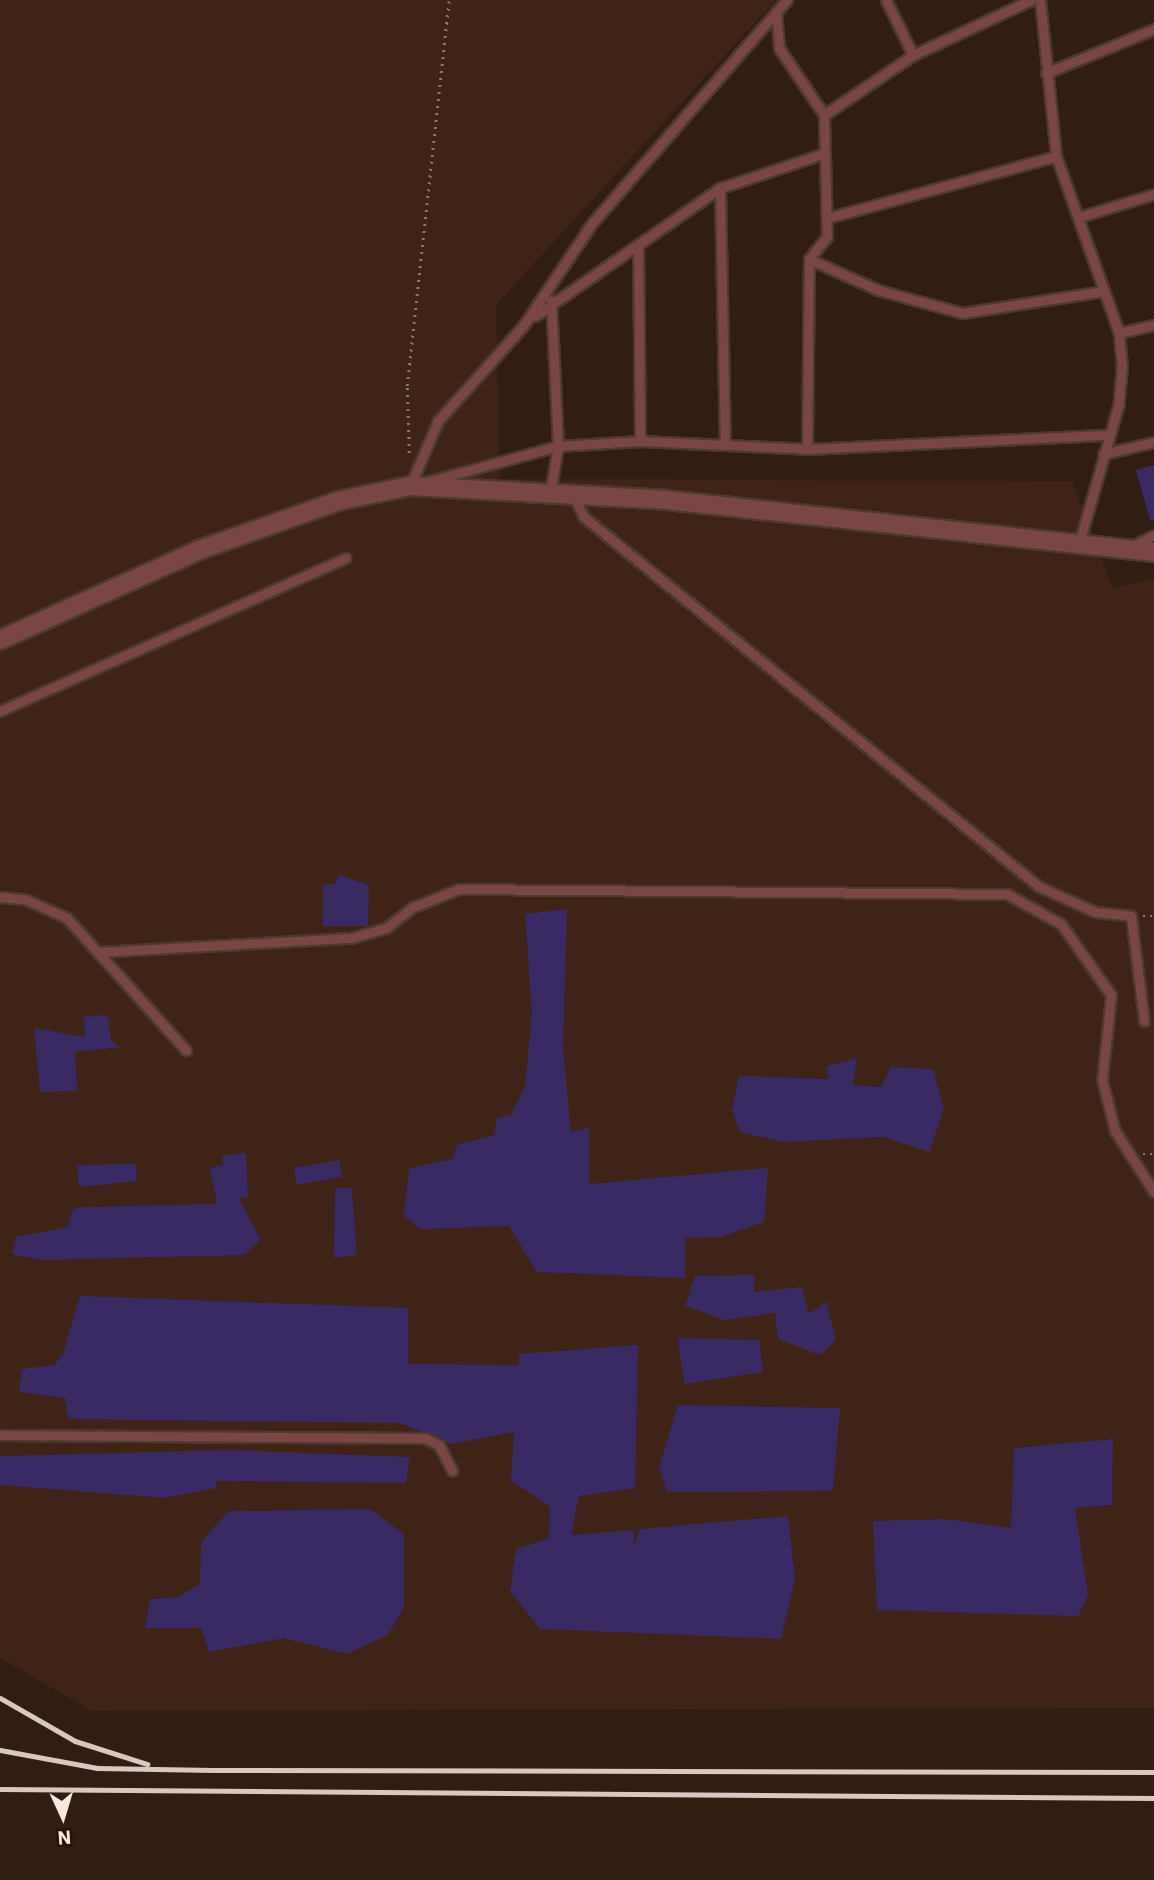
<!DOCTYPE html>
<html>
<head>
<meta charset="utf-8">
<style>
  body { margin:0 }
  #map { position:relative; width:1154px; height:1880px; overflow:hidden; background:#321d13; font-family:"IBM Plex Sans",sans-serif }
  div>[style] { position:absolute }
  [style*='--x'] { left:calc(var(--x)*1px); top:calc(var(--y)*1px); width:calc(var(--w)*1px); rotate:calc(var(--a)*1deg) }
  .built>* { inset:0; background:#3e2316 }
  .building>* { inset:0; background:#392a63; transform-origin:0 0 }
  .path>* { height:2.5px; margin-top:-1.25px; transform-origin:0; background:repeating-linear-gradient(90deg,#8b7970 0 2px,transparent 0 7px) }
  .roads { filter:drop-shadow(2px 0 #4e3930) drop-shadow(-2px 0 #4e3930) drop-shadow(0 2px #4e3930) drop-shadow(0 -2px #4e3930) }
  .lane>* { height:9px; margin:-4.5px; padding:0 4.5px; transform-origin:4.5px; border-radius:4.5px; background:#794644 }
  .street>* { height:18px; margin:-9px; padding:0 9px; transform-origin:9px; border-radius:9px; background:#794644 }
  .rail>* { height:5px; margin:-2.5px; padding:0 2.5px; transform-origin:2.5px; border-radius:2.5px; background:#d9c8c2 }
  span { translate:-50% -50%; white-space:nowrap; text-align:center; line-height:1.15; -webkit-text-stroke:7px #28130a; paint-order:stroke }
  .north { position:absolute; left:28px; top:1782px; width:70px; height:70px; -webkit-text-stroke:5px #28130a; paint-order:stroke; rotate:176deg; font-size:19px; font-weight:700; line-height:28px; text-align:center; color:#f8e8e2 }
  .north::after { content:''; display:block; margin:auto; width:24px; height:32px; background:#f8e8e2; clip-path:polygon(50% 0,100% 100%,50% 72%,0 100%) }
</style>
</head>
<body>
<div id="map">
  <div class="built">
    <i style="clip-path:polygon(0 0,776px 0,496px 305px,500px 479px,1072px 481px,1113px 588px,1154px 579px,1154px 1708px,92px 1711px,0 1658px)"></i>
  </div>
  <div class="building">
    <i style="clip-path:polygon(1154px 465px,1154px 520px,1150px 520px,1136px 470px)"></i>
    <i style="clip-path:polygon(339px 875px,369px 885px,368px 926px,323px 926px,323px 885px,335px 884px)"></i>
    <i style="clip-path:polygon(567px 909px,563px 1047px,571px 1132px,589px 1128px,589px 1184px,768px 1168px,764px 1222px,720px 1237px,685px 1238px,685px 1278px,537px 1272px,509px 1226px,421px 1229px,404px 1216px,409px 1168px,453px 1159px,457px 1145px,494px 1135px,497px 1118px,511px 1115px,525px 1086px,532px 1013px,525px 914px)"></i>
    <i style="clip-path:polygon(108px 1015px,111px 1041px,121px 1047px,75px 1052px,77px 1091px,40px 1092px,34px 1028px,85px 1037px,84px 1017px)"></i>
    <i style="clip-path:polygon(857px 1058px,853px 1085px,881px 1087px,891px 1067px,933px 1069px,944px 1108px,929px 1152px,884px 1137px,784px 1142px,740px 1132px,732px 1110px,739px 1076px,829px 1079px,827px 1066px)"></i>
    <i style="clip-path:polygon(246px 1153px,248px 1197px,239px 1198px,261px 1240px,244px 1255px,40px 1260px,12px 1254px,16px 1237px,68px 1227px,73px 1209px,81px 1207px,217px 1204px,210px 1168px,223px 1165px,222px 1156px)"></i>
    <i style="left:339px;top:1160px;width:17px;height:46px;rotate:80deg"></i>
    <i style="clip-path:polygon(136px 1164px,137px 1181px,79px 1187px,77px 1165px)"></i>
    <i style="clip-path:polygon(335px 1188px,352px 1188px,357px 1255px,334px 1258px)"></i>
    <i style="clip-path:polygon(755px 1275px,754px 1292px,802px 1287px,809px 1314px,826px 1302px,836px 1340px,820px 1355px,778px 1339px,775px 1313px,724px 1320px,685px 1306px,695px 1276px)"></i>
    <i style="clip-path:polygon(80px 1296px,408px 1308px,408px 1364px,519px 1365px,519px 1354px,638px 1345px,635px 1488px,579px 1496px,571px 1535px,634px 1530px,634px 1547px,640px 1529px,788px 1516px,795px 1578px,781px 1639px,540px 1629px,510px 1591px,516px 1549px,549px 1538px,550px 1506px,511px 1481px,514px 1432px,451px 1444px,400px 1423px,68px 1419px,65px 1398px,19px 1392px,22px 1369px,54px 1365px,63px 1354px)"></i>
    <i style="clip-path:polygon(678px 1338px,759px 1340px,763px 1372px,684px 1384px)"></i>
    <i style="clip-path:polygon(678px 1405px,840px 1408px,833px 1491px,667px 1492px,659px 1467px)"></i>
    <i style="clip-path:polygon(1113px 1439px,1112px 1505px,1075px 1508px,1088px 1595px,1078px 1616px,877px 1610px,873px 1521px,945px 1519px,1011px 1528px,1014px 1448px)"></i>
    <i style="clip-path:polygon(231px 1450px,410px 1457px,406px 1483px,216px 1481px,216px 1488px,165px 1498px,0 1485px,0 1456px)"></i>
    <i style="clip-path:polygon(370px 1509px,404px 1534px,404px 1607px,388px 1635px,347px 1654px,284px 1638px,209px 1652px,201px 1628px,145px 1628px,150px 1599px,178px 1597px,200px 1584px,201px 1542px,229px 1511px)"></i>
  </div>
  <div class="path">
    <i style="--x:409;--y:453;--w:67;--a:-91.7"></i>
    <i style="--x:407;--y:386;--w:388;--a:-83.8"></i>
    <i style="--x:1143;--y:916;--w:11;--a:0"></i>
    <i style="--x:1143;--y:1154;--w:11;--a:0"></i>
  </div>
  <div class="roads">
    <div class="lane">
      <i style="--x:886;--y:0;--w:61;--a:63.9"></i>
      <i style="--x:1040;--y:0;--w:157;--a:84.1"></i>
      <i style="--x:1056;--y:156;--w:188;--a:70.4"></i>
      <i style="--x:1119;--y:333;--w:32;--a:85"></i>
      <i style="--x:1122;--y:365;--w:38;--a:95"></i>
      <i style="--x:1119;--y:403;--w:142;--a:105.9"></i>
      <i style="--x:776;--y:12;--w:36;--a:85"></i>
      <i style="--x:779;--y:48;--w:81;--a:56.1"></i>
      <i style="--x:1046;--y:73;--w:117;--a:-22.2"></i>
      <i style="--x:720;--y:188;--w:257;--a:88.9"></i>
      <i style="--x:1079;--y:217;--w:78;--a:-17"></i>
      <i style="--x:827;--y:218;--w:237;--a:-15.1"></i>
      <i style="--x:638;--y:245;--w:196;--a:89.4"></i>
      <i style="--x:809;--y:259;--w:76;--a:24.2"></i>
      <i style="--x:878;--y:290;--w:87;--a:15.3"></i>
      <i style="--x:962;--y:313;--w:144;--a:-8.8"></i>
      <i style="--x:535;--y:316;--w:225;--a:-34.7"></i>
      <i style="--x:720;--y:188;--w:108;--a:-18.4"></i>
      <i style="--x:1119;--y:333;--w:36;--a:-13"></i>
      <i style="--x:807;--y:449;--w:190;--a:-89.4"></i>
      <i style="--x:809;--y:259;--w:28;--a:-51"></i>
      <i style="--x:827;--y:237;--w:122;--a:-91.4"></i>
      <i style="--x:824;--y:115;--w:107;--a:-34"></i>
      <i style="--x:913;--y:55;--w:130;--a:-25"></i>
      <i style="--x:1103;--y:454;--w:52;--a:-13.2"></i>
      <i style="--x:426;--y:482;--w:137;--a:-15.3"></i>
      <i style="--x:558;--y:446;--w:82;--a:-3.5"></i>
      <i style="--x:640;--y:441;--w:167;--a:2.7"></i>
      <i style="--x:807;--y:449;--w:302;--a:-2.7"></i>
      <i style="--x:410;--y:486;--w:71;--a:-66.7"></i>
      <i style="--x:438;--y:421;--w:127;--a:-48.2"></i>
      <i style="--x:523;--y:326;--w:125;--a:-56.1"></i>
      <i style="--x:593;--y:222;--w:295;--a:-48.9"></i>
      <i style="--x:550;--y:494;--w:49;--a:-80.5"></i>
      <i style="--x:558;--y:446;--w:146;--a:-92.7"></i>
      <i style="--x:574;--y:496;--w:23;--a:65"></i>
      <i style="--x:584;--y:517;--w:585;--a:39.1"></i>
      <i style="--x:1038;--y:886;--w:63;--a:24.5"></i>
      <i style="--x:1095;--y:912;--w:36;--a:6"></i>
      <i style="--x:1131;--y:916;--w:106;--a:82.9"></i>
      <i style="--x:1129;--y:548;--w:28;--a:-27"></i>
      <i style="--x:0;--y:711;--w:378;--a:-23.9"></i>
      <i style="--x:0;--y:897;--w:25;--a:5"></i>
      <i style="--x:25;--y:899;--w:46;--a:24.3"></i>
      <i style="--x:67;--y:918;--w:178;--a:48"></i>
      <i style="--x:98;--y:952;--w:253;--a:-3.2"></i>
      <i style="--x:351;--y:938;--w:36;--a:-16"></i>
      <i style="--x:386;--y:928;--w:34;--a:-38"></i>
      <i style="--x:413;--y:907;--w:49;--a:-21.4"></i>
      <i style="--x:459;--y:889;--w:548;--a:0.52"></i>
      <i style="--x:1007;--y:894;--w:62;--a:29.1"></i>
      <i style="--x:1061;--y:924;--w:87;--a:54.8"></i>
      <i style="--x:1111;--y:995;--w:85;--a:96"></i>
      <i style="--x:1102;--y:1080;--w:53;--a:75.7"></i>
      <i style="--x:1115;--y:1131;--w:72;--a:57.4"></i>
      <i style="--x:0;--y:1435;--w:425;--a:0.4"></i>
      <i style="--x:425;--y:1438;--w:16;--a:27"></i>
      <i style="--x:439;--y:1445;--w:29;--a:63"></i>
    </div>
    <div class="street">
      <i style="--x:0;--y:640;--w:218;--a:-24.3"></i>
      <i style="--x:199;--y:550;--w:147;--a:-19.4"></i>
      <i style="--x:338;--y:501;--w:74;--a:-11.8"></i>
      <i style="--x:410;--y:486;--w:256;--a:3.1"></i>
      <i style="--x:666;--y:500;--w:491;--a:6.1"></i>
    </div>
  </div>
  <div class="rail">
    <i style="--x:0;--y:1698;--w:86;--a:29.8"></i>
    <i style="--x:75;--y:1741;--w:76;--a:17.7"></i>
    <i style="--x:0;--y:1750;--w:99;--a:10.5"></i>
    <i style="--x:97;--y:1768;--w:116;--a:1"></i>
    <i style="--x:213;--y:1770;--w:941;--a:0.12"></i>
    <i style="--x:0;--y:1789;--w:1154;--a:0.45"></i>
  </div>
  <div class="north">N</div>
</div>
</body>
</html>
